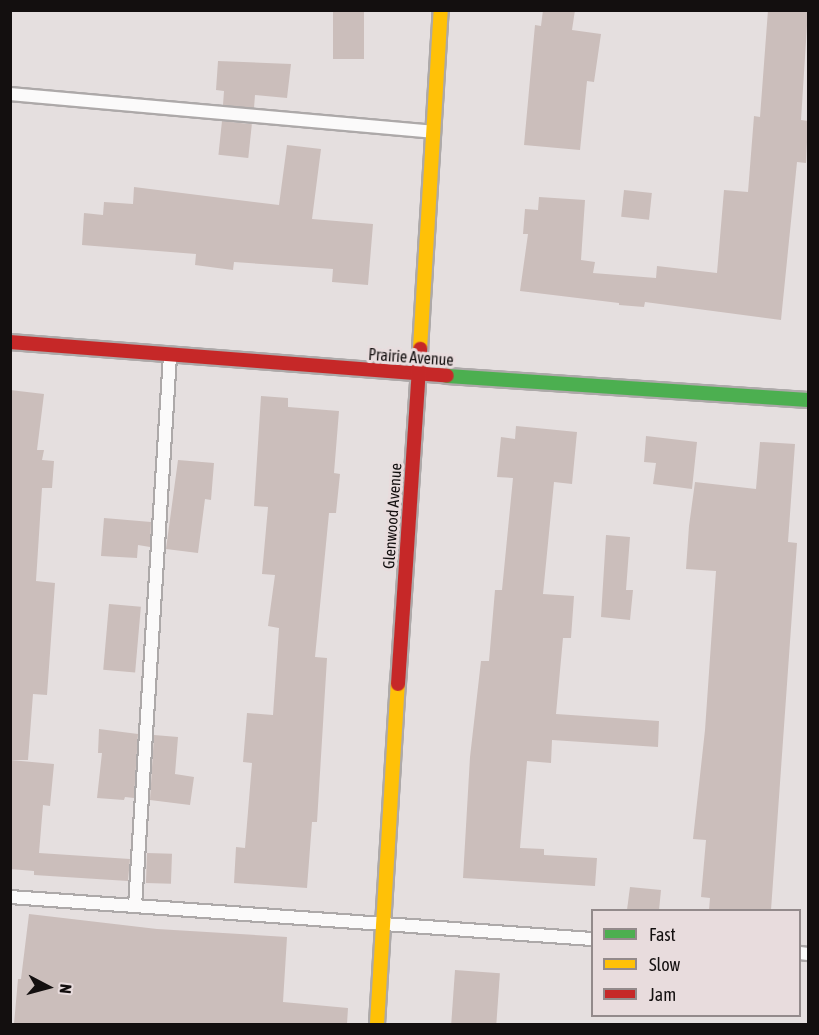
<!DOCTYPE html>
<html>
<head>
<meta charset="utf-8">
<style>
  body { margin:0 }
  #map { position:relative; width:819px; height:1035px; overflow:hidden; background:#e5dfdf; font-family:"Asap Condensed",sans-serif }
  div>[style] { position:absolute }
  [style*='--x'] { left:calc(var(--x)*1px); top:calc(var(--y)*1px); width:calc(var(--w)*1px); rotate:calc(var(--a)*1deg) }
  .building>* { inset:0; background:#cbbebb; transform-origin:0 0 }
  .roads { filter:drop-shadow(2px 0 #ada9a9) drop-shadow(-2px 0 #ada9a9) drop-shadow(0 2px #ada9a9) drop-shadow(0 -2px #ada9a9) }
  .lane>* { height:12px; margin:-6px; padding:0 6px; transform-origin:6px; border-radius:6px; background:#fbfafa }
  .fast>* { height:14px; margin:-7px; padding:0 7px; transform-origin:7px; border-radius:7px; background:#4caf50 }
  .slow>* { height:14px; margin:-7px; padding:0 7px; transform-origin:7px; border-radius:7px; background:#ffc107 }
  .jam>* { height:14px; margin:-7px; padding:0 7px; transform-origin:7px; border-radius:7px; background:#c62828 }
  span { translate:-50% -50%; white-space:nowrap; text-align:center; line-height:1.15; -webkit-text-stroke:6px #e8dcdd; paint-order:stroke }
  .street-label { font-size:16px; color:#130f0f }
  .frame { position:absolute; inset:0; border:12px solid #130f0f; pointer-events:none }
  .legend { position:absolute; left:591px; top:909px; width:210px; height:108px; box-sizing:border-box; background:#e8dcdd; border:2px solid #938a8b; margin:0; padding:8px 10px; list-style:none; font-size:18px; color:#130f0f }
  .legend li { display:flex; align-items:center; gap:12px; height:30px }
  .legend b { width:30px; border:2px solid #938a8b }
  .north { position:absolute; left:18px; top:957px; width:60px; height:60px; -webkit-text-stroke:4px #e8dcdd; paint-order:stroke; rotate:96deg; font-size:16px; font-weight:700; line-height:24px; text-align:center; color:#130f0f }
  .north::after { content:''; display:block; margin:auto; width:21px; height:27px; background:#130f0f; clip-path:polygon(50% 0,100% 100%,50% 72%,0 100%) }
</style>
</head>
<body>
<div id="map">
  <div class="building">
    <i style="left:333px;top:10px;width:31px;height:49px"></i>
    <i style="clip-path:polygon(543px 10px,575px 10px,572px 30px,601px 34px,594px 82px,587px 81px,580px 150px,524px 145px,535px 25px,541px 26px)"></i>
    <i style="clip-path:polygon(768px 10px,808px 10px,801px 120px,808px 121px,806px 163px,797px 162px,781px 320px,645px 302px,644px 307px,619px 305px,619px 303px,520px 291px,528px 234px,523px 234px,525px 209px,538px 210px,539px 197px,585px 200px,581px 260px,595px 262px,593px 273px,656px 278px,657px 266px,717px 273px,724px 190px,748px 192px,754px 116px,760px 117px)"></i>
    <i style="clip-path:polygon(218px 61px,291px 64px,287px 98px,255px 95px,254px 108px,223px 105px,224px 91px,216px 90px)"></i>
    <i style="left:222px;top:121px;width:30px;height:34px;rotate:6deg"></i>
    <i style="clip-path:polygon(287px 145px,321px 149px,312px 219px,373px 224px,368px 285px,332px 282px,333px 269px,234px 262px,233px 270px,195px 265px,196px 254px,82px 245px,84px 213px,103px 215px,104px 202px,133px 204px,134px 187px,279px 205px)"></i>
    <i style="left:624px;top:190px;width:28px;height:27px;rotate:6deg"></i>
    <i style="clip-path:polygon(10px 390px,44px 394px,37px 450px,44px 450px,42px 460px,54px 461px,52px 488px,42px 488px,36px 581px,55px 583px,47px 695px,33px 694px,28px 760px,10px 760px)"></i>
    <i style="clip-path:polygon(261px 396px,288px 398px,288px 407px,339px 411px,334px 473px,340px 474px,336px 513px,329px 513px,315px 657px,327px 658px,317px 822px,312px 822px,307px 888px,234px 883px,236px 847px,245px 848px,252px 763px,243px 762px,247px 713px,273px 715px,279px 628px,268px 626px,275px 575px,262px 574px,268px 507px,254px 506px)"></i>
    <i style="clip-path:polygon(516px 426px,577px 432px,572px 484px,554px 482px,543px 594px,574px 596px,571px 638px,563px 638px,556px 714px,659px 721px,658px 747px,552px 740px,551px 763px,527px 761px,520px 848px,544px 849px,544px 855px,597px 858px,595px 886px,463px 878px,470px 757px,481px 661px,489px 661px,495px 590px,502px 590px,513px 478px,497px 477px,501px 437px,515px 439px)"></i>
    <i style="clip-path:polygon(646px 436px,697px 442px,692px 489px,653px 484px,656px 463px,644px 462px)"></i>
    <i style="clip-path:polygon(760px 442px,795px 444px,788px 542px,797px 543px,771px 910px,709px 910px,710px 898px,701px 897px,706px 840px,693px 839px,705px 730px,716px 571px,686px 569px,689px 526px,695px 482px,756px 489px)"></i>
    <i style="clip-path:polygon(178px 460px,214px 463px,211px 500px,205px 499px,198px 553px,166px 549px)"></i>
    <i style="clip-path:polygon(104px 518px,151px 522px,150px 547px,138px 545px,137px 558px,101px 556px)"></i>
    <i style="clip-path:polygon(606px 535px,630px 537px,626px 590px,633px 590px,630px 620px,601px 617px)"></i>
    <i style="left:109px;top:604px;width:32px;height:66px;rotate:5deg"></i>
    <i style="clip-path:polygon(99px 729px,138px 734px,134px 798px,125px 797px,124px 800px,97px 798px,102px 753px,98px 753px)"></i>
    <i style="clip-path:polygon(154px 735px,178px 737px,175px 774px,194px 777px,190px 805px,150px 800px)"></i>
    <i style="clip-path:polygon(10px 760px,54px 764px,50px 806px,43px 805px,39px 853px,130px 859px,128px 881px,34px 875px,34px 871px,10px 869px)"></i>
    <i style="left:147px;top:853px;width:25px;height:30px;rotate:2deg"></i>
    <i style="clip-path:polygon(630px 887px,661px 890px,659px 910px,627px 910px)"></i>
    <i style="clip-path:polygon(29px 914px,157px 929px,287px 937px,283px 1002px,348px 1008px,347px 1024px,14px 1024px,18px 979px,21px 979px)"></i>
    <i style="left:455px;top:970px;width:45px;height:54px;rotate:4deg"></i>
  </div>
  <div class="roads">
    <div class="lane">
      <i style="--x:10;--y:94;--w:424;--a:5.1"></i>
      <i style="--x:10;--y:897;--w:584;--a:4.13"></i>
      <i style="--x:135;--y:906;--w:551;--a:-86.36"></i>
      <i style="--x:800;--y:953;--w:8;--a:7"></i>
    </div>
    <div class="fast">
      <i style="--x:447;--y:376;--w:362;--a:3.8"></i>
    </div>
    <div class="slow">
      <i style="--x:420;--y:349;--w:340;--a:-86.5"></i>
      <i style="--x:377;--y:1024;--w:341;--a:-86.5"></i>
    </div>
    <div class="jam">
      <i style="--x:10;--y:342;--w:438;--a:4.4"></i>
      <i style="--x:398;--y:684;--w:336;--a:-86.2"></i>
    </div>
  </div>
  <div class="street-label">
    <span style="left:411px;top:357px;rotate:4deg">Prairie Avenue</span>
    <span style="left:392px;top:516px;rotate:-86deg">Glenwood Avenue</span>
  </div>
  <div class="frame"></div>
  <ul class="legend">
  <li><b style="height:8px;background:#4caf50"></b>Fast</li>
  <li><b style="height:8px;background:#ffc107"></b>Slow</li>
  <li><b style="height:8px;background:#c62828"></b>Jam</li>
  </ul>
  <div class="north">N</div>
</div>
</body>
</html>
